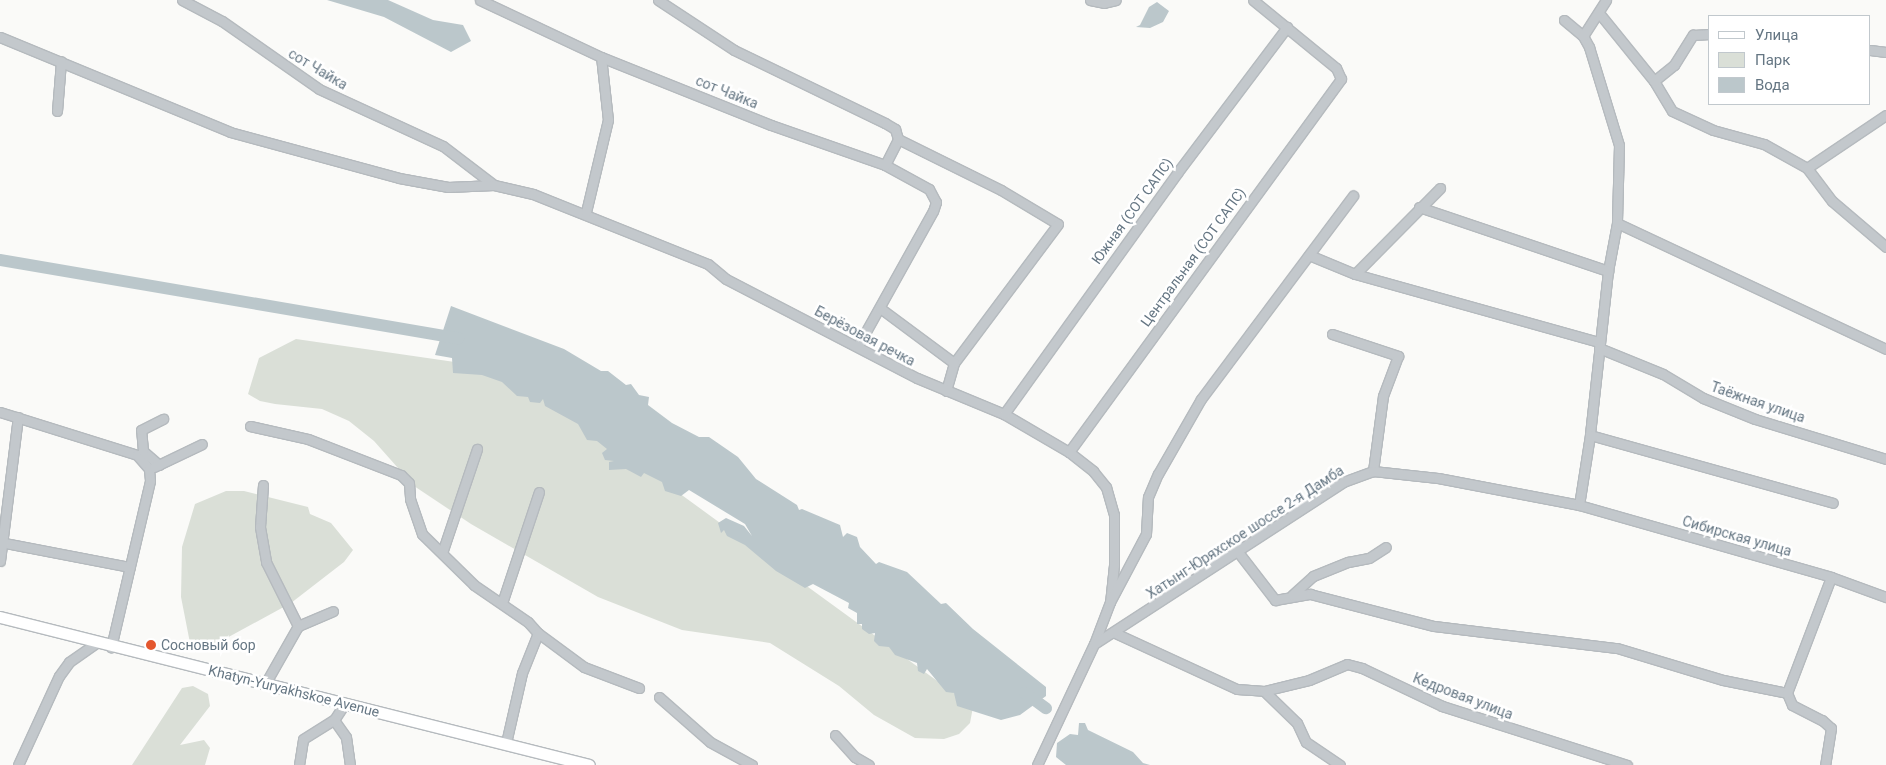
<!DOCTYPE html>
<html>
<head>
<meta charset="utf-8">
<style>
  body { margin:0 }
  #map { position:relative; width:1886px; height:765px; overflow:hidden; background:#fafaf8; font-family:Roboto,sans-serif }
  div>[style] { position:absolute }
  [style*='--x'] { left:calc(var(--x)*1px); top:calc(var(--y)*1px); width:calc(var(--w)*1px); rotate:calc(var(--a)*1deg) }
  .green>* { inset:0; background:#dadfd7 }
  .water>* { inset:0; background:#bbc7cb }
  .river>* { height:12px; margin:-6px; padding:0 6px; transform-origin:6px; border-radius:6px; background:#bbc7cb }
  .roads { filter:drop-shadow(1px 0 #b5babe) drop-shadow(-1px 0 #b5babe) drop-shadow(0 1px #b5babe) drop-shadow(0 -1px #b5babe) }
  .minor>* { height:9px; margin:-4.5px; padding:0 4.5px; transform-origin:4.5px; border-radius:4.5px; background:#c3c8cc }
  .major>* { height:11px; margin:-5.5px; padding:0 5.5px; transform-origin:5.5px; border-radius:5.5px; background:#fff }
  .dots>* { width:14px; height:14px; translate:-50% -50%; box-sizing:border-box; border:2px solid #fff; border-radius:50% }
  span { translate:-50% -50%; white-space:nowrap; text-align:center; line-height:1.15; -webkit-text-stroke:5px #fff; paint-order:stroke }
  .street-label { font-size:14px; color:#657683 }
  .poi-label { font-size:14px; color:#657683 }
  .left { translate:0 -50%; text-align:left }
  .legend { position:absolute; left:1708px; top:15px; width:162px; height:90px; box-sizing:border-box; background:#fff; border:1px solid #c1c8cd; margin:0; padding:6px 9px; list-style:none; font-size:15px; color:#657683 }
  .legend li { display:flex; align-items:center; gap:10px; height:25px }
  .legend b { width:25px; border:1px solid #c1c8cd }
</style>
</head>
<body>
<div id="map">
  <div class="green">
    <i style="clip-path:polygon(296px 339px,510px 370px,973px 707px,970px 723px,959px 734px,944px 739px,915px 738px,874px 715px,839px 686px,770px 643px,682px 630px,598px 597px,471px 524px,414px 486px,374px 441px,349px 421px,322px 409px,275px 404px,260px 401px,248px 394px,259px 358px)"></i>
    <i style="clip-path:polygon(226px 491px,244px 491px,308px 507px,310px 514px,331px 523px,353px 550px,344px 562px,291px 603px,203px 651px,190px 643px,181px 597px,182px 547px,195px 504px)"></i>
    <i style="clip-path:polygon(193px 686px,208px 694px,210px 706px,180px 745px,204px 740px,210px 748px,205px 765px,132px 765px,182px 688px)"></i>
  </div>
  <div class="water">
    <i style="clip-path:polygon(327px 0,388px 0,433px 20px,463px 25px,471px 41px,451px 52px,384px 17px)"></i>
    <i style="clip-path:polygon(1157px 2px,1169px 11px,1163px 22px,1150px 28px,1136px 27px,1140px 25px,1149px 7px)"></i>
    <i style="clip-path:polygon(451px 306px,564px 349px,601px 371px,608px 371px,626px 385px,631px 384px,639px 395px,649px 397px,648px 405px,672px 423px,699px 437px,709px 437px,738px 457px,756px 479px,797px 505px,799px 510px,802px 509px,840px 525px,843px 537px,847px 533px,857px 537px,860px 547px,876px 564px,879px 562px,907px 572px,941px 604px,946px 603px,973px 629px,1046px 687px,1046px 696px,1020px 715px,1001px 720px,957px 706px,954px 693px,946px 692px,927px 669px,924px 674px,918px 671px,917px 663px,895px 655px,889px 647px,879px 646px,874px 641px,875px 633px,869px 634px,862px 629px,862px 624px,857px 624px,857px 613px,848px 608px,849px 603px,813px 584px,805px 588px,776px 571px,745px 545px,727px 536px,724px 530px,721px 533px,718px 523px,726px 518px,744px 526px,752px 536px,745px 524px,689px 490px,681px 496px,665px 491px,662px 482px,644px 473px,641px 477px,626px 469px,609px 470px,609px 462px,614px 461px,605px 460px,602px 453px,607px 449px,597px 441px,587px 440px,578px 424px,545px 406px,543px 399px,540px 403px,530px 402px,528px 397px,517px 396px,502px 382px,482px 375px,453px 373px,452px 358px,435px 355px)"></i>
    <i style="clip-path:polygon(1079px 723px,1085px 723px,1088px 730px,1133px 752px,1143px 763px,1150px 765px,1066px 765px,1056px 757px,1057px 743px,1070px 734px,1078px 735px)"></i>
  </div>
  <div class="river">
    <i style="--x:0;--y:260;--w:465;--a:9.7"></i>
    <i style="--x:1025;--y:693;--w:26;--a:36"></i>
  </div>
  <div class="roads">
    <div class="minor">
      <i style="--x:182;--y:0;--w:45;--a:27.7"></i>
      <i style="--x:222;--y:21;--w:118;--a:35"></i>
      <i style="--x:319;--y:89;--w:136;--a:24.7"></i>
      <i style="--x:443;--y:146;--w:64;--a:37.4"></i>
      <i style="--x:480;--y:0;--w:134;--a:25.2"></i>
      <i style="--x:601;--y:57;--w:183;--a:21.8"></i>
      <i style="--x:771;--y:125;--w:121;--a:19.3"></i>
      <i style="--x:885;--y:165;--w:50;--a:28.6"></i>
      <i style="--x:929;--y:189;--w:15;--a:62"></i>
      <i style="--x:936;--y:202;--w:9;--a:108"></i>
      <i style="--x:933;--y:211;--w:154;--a:119.1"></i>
      <i style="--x:658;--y:0;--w:91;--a:33.3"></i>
      <i style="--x:734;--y:50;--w:168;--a:25.8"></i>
      <i style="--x:885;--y:123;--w:12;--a:31"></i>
      <i style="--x:895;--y:129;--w:10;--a:73"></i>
      <i style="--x:898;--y:139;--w:115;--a:26.3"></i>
      <i style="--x:1001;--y:190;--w:66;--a:30.8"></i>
      <i style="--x:1058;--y:224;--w:174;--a:126.8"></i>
      <i style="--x:954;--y:363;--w:29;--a:106"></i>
      <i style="--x:1090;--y:0;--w:14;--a:12"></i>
      <i style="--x:1104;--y:3;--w:12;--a:-14"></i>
      <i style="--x:1599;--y:13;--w:87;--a:51"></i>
      <i style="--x:1654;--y:81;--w:35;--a:59"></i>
      <i style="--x:1672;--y:111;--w:45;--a:24.9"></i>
      <i style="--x:1713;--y:130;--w:53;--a:15.4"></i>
      <i style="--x:1764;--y:144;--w:49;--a:29.2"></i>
      <i style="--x:1807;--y:168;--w:41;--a:52.9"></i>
      <i style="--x:1832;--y:201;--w:71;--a:40.4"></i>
      <i style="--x:1564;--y:20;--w:25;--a:40"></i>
      <i style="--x:1583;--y:36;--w:13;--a:61"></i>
      <i style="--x:1589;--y:47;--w:102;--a:73"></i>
      <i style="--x:1619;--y:145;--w:78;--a:91.5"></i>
      <i style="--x:1617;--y:223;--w:49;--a:100.6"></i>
      <i style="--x:1608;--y:271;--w:165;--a:96.3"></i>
      <i style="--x:1590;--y:435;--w:71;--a:98.9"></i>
      <i style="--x:1583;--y:36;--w:43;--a:-57.4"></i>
      <i style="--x:0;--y:37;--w:249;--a:22.4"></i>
      <i style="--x:230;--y:132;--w:175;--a:15.2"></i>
      <i style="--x:399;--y:178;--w:50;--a:10.4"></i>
      <i style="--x:448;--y:187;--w:46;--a:-2.5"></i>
      <i style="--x:494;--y:185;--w:40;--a:13"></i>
      <i style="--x:533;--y:194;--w:188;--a:21.8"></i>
      <i style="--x:708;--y:264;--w:23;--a:40"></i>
      <i style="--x:726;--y:279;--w:215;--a:27.4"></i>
      <i style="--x:917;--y:378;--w:94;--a:22.5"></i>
      <i style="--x:1004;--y:414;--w:75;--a:30.3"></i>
      <i style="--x:1069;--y:452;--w:31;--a:38"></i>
      <i style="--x:1093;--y:471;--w:21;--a:51"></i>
      <i style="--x:1106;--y:487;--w:29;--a:74"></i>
      <i style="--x:1114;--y:515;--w:50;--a:90"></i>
      <i style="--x:1114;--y:565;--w:37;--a:96"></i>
      <i style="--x:1870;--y:50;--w:16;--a:7"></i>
      <i style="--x:1654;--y:81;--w:26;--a:-39"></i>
      <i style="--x:1674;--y:65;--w:36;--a:-58"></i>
      <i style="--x:1693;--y:35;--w:17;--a:-3"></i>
      <i style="--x:57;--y:111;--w:50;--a:-85.4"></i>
      <i style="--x:885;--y:165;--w:29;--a:-63"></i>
      <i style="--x:1807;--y:168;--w:95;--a:-33.9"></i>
      <i style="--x:1419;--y:207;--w:200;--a:18.7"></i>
      <i style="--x:586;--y:212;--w:95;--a:-76.6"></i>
      <i style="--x:608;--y:120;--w:63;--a:-96.3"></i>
      <i style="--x:1617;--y:223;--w:297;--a:25.1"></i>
      <i style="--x:1309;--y:255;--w:50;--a:22.4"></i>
      <i style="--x:1355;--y:274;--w:253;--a:15.6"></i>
      <i style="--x:1355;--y:274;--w:121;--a:-45.3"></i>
      <i style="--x:880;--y:308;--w:92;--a:36.6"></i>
      <i style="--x:1332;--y:334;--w:70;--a:18.4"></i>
      <i style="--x:1398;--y:356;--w:43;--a:110.6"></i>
      <i style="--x:1383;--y:396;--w:76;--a:97.6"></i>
      <i style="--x:1599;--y:348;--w:69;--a:22.1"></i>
      <i style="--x:1663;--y:374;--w:47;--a:31"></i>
      <i style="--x:1703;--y:398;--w:56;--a:22"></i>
      <i style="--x:1755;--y:419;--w:137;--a:17"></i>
      <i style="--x:0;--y:412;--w:144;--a:17.4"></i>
      <i style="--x:137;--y:455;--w:18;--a:49"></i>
      <i style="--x:149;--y:469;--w:12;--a:85"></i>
      <i style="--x:150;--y:481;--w:171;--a:103.2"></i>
      <i style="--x:1004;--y:414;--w:297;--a:-54.3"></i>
      <i style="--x:1177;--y:173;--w:183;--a:-53"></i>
      <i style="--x:250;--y:426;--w:59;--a:12.6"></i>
      <i style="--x:308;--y:439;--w:100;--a:21.2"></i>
      <i style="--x:401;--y:475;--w:11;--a:45"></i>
      <i style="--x:409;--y:483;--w:16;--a:86"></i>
      <i style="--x:410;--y:499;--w:37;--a:71"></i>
      <i style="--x:422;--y:534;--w:73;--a:44.4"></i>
      <i style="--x:474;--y:585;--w:65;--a:34.4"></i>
      <i style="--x:528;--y:622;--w:15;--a:48"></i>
      <i style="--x:538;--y:633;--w:43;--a:111.8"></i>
      <i style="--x:522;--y:673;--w:72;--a:102.9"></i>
      <i style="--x:1590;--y:435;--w:252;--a:15.6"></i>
      <i style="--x:1069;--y:452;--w:462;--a:-53.9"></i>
      <i style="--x:1341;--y:79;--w:12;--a:-114"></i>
      <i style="--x:1336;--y:68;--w:107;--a:-140.7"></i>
      <i style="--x:159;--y:465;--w:21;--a:-139"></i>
      <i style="--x:143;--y:451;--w:21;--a:-95"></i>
      <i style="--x:141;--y:430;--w:25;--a:-27"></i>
      <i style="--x:154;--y:467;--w:53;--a:-25.6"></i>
      <i style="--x:263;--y:485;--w:42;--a:94.1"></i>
      <i style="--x:260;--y:527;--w:36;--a:80"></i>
      <i style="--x:266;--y:562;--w:72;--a:63.4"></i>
      <i style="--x:298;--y:626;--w:67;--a:119.6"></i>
      <i style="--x:0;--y:542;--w:132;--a:10.9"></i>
      <i style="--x:1238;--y:552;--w:61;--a:52.4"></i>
      <i style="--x:1275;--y:600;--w:36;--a:-10"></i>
      <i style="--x:1310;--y:594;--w:128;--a:14.5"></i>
      <i style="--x:1434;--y:626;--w:184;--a:6.9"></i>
      <i style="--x:1617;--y:648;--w:111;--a:16.8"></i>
      <i style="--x:1723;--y:680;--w:65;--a:11.5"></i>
      <i style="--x:1787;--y:693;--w:13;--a:67"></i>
      <i style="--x:1792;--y:705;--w:34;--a:27"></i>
      <i style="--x:1822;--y:720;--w:12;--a:42"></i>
      <i style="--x:1831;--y:728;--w:37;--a:99"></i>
      <i style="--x:442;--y:553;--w:110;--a:-71.4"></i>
      <i style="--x:0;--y:561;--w:145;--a:-82.9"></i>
      <i style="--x:1292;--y:595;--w:28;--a:-42"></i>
      <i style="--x:1313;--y:576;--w:38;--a:-22"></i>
      <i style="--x:1348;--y:562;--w:21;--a:-11"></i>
      <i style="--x:1369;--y:558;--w:20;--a:-33"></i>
      <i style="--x:502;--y:603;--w:117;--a:-71.6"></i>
      <i style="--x:298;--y:626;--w:38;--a:-23"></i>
      <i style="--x:538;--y:633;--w:57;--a:36.5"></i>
      <i style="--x:584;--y:667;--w:59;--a:20.9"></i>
      <i style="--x:1115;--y:633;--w:134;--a:24.7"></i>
      <i style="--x:1237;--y:689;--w:27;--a:4"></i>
      <i style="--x:1264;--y:691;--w:46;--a:44.1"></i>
      <i style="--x:1297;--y:723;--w:21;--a:65"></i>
      <i style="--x:1306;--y:742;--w:41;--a:34.1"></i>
      <i style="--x:1094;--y:644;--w:45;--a:-69.1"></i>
      <i style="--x:1110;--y:602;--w:77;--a:-62.1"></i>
      <i style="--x:1146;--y:534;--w:37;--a:-87"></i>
      <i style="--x:1148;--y:497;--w:25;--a:-67"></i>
      <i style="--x:1158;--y:474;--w:86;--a:-60.2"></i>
      <i style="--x:1201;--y:399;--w:254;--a:-53.2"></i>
      <i style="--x:1264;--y:691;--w:46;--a:-13.7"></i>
      <i style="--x:1309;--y:680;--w:41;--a:-22.8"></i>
      <i style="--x:1347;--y:664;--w:16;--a:15"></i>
      <i style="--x:1362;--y:668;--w:89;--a:25.4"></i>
      <i style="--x:1442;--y:706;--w:194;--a:17.7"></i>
      <i style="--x:1787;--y:693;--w:124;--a:-69.2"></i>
      <i style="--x:659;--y:697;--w:68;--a:41.4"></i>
      <i style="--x:710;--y:742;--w:48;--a:28.7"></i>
      <i style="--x:334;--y:720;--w:21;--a:55"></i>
      <i style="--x:346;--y:737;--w:28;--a:82"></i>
      <i style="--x:835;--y:735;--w:30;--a:48"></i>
      <i style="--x:855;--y:757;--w:16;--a:30"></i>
      <i style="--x:18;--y:765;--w:98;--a:-65.3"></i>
      <i style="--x:59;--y:676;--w:17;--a:-54"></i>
      <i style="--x:69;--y:662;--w:33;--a:-35"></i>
      <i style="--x:299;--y:765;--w:26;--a:-81"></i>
      <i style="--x:303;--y:739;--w:36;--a:-32"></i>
      <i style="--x:334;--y:720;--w:20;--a:-57"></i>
      <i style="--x:1037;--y:765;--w:134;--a:-64.8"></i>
      <i style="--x:1094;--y:644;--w:297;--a:-33"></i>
      <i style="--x:1343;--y:482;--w:32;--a:-20"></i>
      <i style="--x:1373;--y:471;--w:65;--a:6.1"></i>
      <i style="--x:1438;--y:478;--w:144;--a:10.8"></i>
      <i style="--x:1579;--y:505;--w:262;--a:15.9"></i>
      <i style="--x:1831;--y:577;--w:59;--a:20"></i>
    </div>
    <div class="major">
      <i style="--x:0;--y:617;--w:607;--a:14.1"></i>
    </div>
  </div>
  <div class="dots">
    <i style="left:151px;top:645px;background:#e4572e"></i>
  </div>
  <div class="street-label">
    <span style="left:318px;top:69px;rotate:31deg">сот Чайка</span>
    <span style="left:727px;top:92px;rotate:22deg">сот Чайка</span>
    <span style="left:1132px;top:211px;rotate:-54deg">Южная (СОТ САПС)</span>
    <span style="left:1193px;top:257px;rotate:-54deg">Центральная (СОТ САПС)</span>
    <span style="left:865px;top:336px;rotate:28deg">Берёзовая речка</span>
    <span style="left:1758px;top:402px;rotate:19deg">Таёжная улица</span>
    <span style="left:1245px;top:532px;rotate:-33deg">Хатынг-Юряхское шоссе 2-я Дамба</span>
    <span style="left:1737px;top:536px;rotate:16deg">Сибирская улица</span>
    <span style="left:294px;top:691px;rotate:14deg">Khatyn-Yuryakhskoe Avenue</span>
    <span style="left:1463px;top:696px;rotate:21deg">Кедровая улица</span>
  </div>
  <div class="poi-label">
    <span class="left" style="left:161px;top:645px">Сосновый бор</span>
  </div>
  <ul class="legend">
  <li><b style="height:6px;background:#fff"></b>Улица</li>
  <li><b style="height:14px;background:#dadfd7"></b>Парк</li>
  <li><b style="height:14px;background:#bbc7cb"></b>Вода</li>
  </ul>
</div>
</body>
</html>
